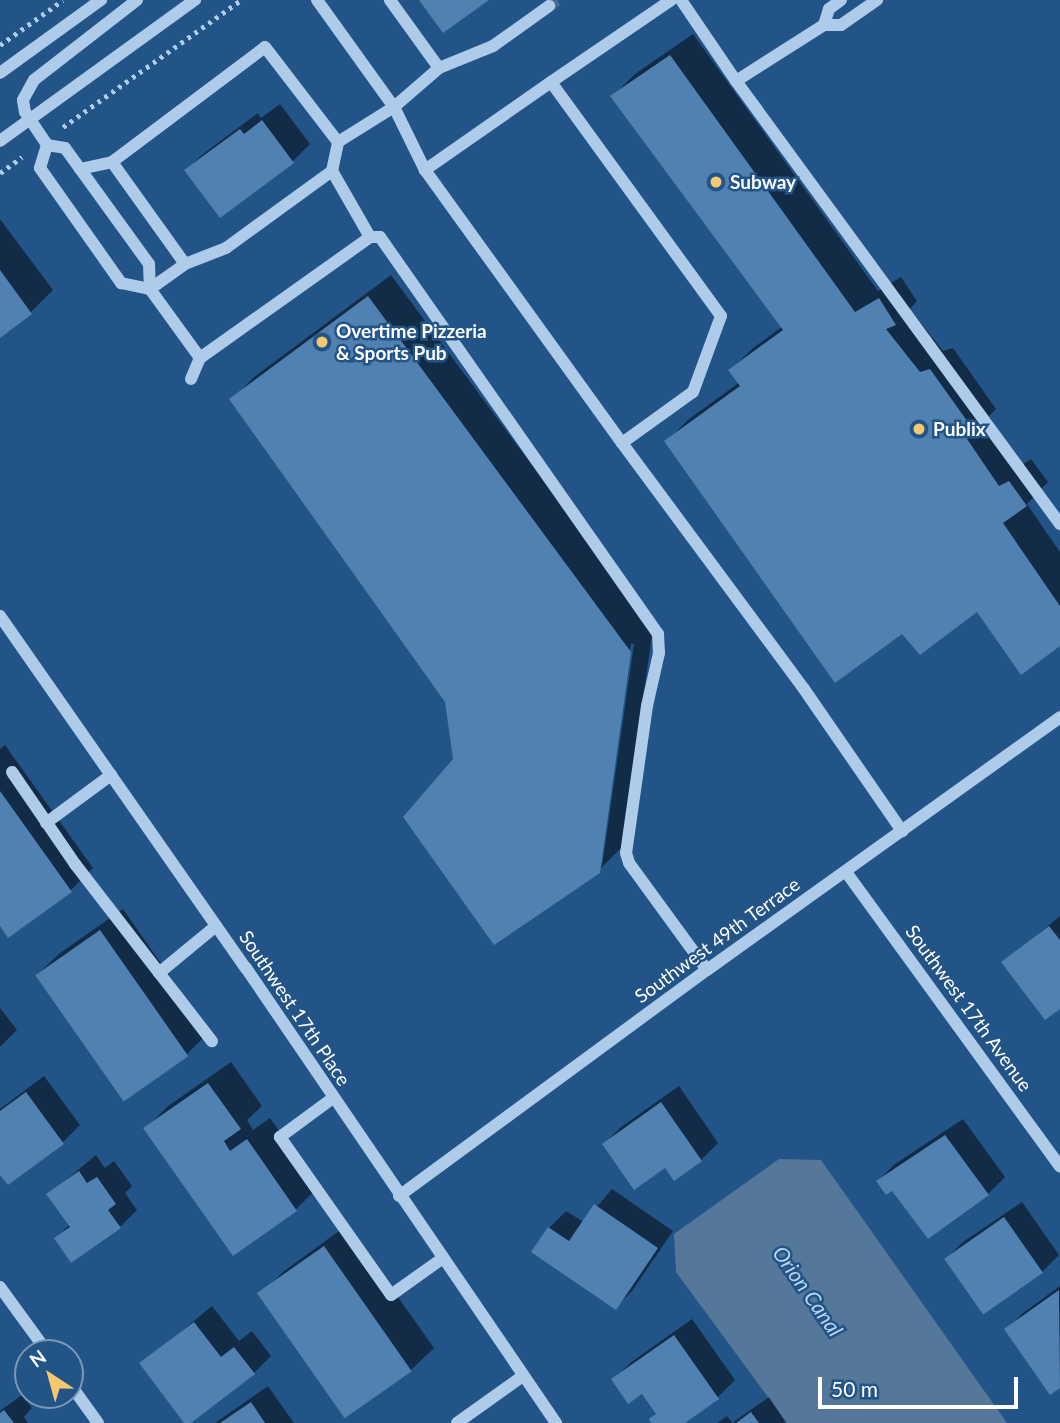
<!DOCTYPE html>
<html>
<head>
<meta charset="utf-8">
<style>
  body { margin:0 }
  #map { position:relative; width:1060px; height:1423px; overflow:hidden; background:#235487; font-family:Lato,sans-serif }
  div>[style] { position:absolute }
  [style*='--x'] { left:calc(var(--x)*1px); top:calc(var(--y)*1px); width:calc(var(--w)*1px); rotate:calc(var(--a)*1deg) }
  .water>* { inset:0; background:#54779a }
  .shadow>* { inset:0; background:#0007 }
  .building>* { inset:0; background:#5081b1; transform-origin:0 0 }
  .minor-tunnel>* { height:12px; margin-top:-6px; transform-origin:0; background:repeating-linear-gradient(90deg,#446e99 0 12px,transparent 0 18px) }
  .path>* { height:4.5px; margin-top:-2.25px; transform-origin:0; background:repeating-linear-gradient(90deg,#aecce9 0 3.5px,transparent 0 8.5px) }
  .minor>* { height:12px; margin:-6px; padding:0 6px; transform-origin:6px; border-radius:6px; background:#aecce9 }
  .dots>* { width:19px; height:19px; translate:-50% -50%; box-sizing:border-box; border:4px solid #235487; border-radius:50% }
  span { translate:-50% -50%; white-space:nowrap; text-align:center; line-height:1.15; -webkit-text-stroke:5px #235487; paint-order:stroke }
  .poi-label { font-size:19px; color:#fff; font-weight:700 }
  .left { translate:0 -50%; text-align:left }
  .street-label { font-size:19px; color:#fff }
  .water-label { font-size:21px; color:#bad6f1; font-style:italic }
  .north { position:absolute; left:14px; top:1339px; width:70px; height:70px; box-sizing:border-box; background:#235487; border:2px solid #7b98b7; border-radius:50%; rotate:324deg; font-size:19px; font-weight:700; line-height:28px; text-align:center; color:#fff }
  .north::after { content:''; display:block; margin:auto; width:24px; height:32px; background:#f4c771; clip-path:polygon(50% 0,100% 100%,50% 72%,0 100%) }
  .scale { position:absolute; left:818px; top:1377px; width:200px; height:32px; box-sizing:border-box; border:4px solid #fff; border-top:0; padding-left:9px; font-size:21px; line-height:24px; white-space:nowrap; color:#fff; -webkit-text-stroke:5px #235487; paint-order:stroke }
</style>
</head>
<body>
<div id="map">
  <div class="water">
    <i style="clip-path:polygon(779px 1159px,821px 1160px,1007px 1423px,787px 1423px,676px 1272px,674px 1234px)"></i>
  </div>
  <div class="shadow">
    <i style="clip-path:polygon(693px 34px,878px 291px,901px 277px,917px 301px,910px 309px,943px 351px,953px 348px,996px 409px,989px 416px,1022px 465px,1031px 459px,1048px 482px,1027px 504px,1060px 552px,1060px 644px,978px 609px,902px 632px,667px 441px,689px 419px,740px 382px,731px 370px,753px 348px,783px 326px,613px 96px,635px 74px)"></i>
    <i style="clip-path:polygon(280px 104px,310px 144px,293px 161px,220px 215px,186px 170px,203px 154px,258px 113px,261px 118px)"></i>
    <i style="clip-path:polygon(0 219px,53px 290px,31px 312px,0 336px)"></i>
    <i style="clip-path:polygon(evenodd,391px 275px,653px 629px,621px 848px,598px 871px,454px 759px,447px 701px,232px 400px,254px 377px,391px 275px,631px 643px,634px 644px,602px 866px,599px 866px,631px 643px)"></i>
    <i style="clip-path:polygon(5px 745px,93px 868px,71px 890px,9px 935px,0 923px,0 749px)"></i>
    <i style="clip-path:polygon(123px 909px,209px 1032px,187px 1054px,37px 975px,60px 953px)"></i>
    <i style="clip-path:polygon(1060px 916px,1060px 1006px,1004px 962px)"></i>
    <i style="clip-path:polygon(0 1008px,17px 1030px,0 1047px)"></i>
    <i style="clip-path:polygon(231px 1062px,262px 1106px,247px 1120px,253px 1130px,270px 1118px,319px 1187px,296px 1209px,234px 1253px,146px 1128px,168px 1106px)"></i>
    <i style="clip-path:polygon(44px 1076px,80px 1125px,63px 1142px,8px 1183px,0 1172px,0 1109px)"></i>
    <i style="clip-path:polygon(679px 1086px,718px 1143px,701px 1160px,674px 1179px,665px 1166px,604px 1144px,621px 1127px)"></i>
    <i style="clip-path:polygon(963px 1119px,1005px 1177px,988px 1194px,929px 1237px,893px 1188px,878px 1181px,895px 1164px)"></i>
    <i style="clip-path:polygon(96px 1155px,105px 1168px,114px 1161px,132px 1186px,125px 1193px,137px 1210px,120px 1227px,56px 1238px,70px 1224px,49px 1194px)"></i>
    <i style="clip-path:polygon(612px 1189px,673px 1231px,632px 1291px,615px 1308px,533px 1252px,549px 1228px,566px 1211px,584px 1222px)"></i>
    <i style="clip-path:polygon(1022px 1202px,1059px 1255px,1042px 1272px,946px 1259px,963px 1242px)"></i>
    <i style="clip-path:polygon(347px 1225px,434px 1348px,411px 1370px,261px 1294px,283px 1272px)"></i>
    <i style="clip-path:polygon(1060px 1286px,1060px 1386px,1050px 1392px,1006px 1330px,1023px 1313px)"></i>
    <i style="clip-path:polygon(212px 1306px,239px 1341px,252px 1331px,271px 1356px,254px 1373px,187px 1423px,142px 1364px)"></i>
    <i style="clip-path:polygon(692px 1319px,735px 1380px,718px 1397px,682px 1423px,654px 1423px,651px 1419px,657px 1413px,642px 1392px,613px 1380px,630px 1363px)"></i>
    <i style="clip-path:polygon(268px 1386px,294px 1423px,215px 1423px)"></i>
    <i style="clip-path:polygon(22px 1395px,32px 1408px,24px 1417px,28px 1423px,0 1423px,0 1411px)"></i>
    <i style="clip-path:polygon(769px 1397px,786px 1423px,717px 1423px,727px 1416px,732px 1423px)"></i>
  </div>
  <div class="building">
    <i style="clip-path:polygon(419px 0,489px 0,443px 33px)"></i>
    <i style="clip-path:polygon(670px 55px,855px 312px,879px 298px,896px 325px,886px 329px,920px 372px,930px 369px,975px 432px,967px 439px,999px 486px,1009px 481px,1027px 506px,1003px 523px,1060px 606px,1060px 646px,1021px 675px,977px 612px,920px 655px,902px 634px,835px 683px,664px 441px,740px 386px,728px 370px,783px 330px,610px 96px)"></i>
    <i style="clip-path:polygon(262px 120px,294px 163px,220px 218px,184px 170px,240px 129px,244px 134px)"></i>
    <i style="clip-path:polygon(0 270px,32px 314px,0 338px)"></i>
    <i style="clip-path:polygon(368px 296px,631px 652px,600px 873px,494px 945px,403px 817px,453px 759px,445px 702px,229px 399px)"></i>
    <i style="clip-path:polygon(0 791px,72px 892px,8px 938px,0 926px)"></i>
    <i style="clip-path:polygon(1049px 926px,1060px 940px,1060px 1009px,1045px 1020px,1001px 962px)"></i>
    <i style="left:100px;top:930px;width:154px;height:79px;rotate:55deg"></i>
    <i style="clip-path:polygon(208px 1083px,241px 1129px,224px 1141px,230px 1151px,247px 1139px,297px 1211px,233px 1256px,143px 1128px)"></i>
    <i style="clip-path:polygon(26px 1092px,64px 1144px,8px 1185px,0 1175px,0 1111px)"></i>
    <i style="clip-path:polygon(661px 1102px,702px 1161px,674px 1181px,665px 1168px,634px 1190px,602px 1144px)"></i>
    <i style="clip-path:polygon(945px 1135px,989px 1195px,928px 1239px,892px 1191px,886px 1195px,876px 1181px)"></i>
    <i style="clip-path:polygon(79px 1171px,87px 1183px,97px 1177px,116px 1204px,108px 1210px,121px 1228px,71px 1263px,54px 1238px,70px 1227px,46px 1194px)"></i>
    <i style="clip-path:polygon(594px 1204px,658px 1248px,616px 1310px,531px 1252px,548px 1227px,569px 1241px)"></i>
    <i style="left:1004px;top:1217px;width:68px;height:73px;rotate:55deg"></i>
    <i style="left:324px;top:1246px;width:153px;height:82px;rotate:55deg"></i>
    <i style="clip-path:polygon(1059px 1290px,1060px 1388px,1050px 1395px,1004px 1329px)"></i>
    <i style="clip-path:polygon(194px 1322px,221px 1357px,234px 1347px,255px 1374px,191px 1423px,184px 1423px,139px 1363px)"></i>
    <i style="clip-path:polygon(674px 1335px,719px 1399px,685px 1423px,651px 1423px,649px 1419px,656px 1414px,642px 1394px,628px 1404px,611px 1379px)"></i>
    <i style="clip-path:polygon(251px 1402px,265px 1423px,220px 1423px)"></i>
    <i style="clip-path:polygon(4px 1410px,14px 1423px,0 1423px,0 1413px)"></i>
    <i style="clip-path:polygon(751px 1412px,759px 1423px,736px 1423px)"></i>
  </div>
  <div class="minor-tunnel">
    <i style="--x:549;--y:6;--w:10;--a:-37"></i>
  </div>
  <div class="path">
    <i style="--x:0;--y:45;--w:77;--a:-35.5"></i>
    <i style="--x:63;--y:127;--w:219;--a:-35.5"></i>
    <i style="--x:0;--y:173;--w:27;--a:-36"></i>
  </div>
  <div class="minor">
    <i style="--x:137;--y:0;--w:130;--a:142.2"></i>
    <i style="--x:34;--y:80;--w:23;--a:119"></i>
    <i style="--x:23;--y:100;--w:12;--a:81"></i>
    <i style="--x:25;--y:112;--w:40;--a:56"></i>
    <i style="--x:47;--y:145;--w:18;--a:9"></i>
    <i style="--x:65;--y:148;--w:143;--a:54.1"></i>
    <i style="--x:149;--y:264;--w:25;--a:88"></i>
    <i style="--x:150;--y:289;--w:85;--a:54.1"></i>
    <i style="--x:317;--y:0;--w:132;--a:54.3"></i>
    <i style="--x:394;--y:107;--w:70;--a:63.8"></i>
    <i style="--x:425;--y:170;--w:337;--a:54.2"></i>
    <i style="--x:622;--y:443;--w:87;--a:-35.7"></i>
    <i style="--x:693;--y:392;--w:81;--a:-69.8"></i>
    <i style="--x:721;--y:316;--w:289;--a:-126"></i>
    <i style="--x:551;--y:82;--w:154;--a:145.1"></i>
    <i style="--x:681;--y:0;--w:98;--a:55.8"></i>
    <i style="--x:736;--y:81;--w:104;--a:-32.5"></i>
    <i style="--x:824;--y:25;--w:17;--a:0"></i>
    <i style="--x:841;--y:25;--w:44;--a:-34.8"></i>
    <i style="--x:824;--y:25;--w:17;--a:-73"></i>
    <i style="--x:829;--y:9;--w:15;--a:-37"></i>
    <i style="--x:439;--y:68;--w:58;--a:-22.2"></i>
    <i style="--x:493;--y:46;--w:69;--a:-35.5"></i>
    <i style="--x:0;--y:73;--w:125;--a:-35.9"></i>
    <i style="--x:736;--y:81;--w:549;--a:53.82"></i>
    <i style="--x:551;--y:82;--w:145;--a:-34.3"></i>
    <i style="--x:0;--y:141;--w:241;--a:-35.9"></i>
    <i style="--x:47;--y:145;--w:24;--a:107"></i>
    <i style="--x:40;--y:168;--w:141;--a:54.8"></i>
    <i style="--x:121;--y:283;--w:30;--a:12"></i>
    <i style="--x:150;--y:289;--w:43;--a:-35.5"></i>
    <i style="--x:185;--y:264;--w:44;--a:-21.3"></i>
    <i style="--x:226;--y:248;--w:131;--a:-36"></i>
    <i style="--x:112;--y:162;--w:125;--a:54.4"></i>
    <i style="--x:80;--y:169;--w:33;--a:-12"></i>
    <i style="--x:112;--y:162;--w:191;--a:-36.9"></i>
    <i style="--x:265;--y:47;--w:120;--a:52.5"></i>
    <i style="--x:370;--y:237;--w:76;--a:-119.9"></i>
    <i style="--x:332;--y:171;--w:30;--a:-78"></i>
    <i style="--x:338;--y:142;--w:66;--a:-32"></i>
    <i style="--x:394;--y:107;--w:60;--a:-40.9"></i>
    <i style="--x:439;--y:68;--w:84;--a:-125.8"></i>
    <i style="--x:191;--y:379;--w:23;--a:-67"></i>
    <i style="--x:200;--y:358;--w:209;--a:-35.4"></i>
    <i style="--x:370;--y:237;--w:10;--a:0"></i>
    <i style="--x:380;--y:237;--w:485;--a:55"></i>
    <i style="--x:658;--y:634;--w:19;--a:87"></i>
    <i style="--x:659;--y:653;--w:54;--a:102.8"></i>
    <i style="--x:647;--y:706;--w:148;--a:98.1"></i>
    <i style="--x:626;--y:853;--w:10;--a:73"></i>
    <i style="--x:629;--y:863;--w:132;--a:53.9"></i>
    <i style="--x:622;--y:443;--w:306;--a:53.5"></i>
    <i style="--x:804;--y:689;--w:173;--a:55.4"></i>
    <i style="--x:0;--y:616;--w:429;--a:55.1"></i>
    <i style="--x:246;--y:968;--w:551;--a:55.73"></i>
    <i style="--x:12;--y:772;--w:112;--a:55.6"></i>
    <i style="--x:75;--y:864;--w:224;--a:52.3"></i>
    <i style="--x:46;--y:823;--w:81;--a:-36.4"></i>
    <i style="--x:846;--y:872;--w:364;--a:54"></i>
    <i style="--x:159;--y:973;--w:74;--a:-39.5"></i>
    <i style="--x:333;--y:1098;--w:66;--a:143.7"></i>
    <i style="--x:280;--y:1137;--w:193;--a:54.9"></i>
    <i style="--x:391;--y:1295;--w:64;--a:-35.4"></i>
    <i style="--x:399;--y:1196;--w:382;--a:-36.3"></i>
    <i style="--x:707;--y:970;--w:434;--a:-35.6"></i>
    <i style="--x:0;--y:1287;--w:82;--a:54"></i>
    <i style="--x:70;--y:1384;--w:48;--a:54.3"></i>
    <i style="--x:457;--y:1423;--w:81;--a:-35.5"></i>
  </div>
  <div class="dots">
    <i style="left:716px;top:182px;background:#f4c771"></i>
    <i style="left:322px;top:342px;background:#f4c771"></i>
    <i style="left:919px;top:429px;background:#f4c771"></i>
  </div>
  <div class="poi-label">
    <span class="left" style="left:730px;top:182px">Subway</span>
    <span class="left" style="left:336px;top:342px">Overtime Pizzeria<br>&amp; Sports Pub</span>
    <span class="left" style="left:933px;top:429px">Publix</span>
  </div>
  <div class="street-label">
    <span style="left:717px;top:940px;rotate:-36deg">Southwest 49th Terrace</span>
    <span style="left:295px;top:1008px;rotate:56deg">Southwest 17th Place</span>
    <span style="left:969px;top:1008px;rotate:54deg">Southwest 17th Avenue</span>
  </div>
  <div class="water-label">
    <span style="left:808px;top:1291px;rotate:55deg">Orion Canal</span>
  </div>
  <div class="north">N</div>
  <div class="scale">50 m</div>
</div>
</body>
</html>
